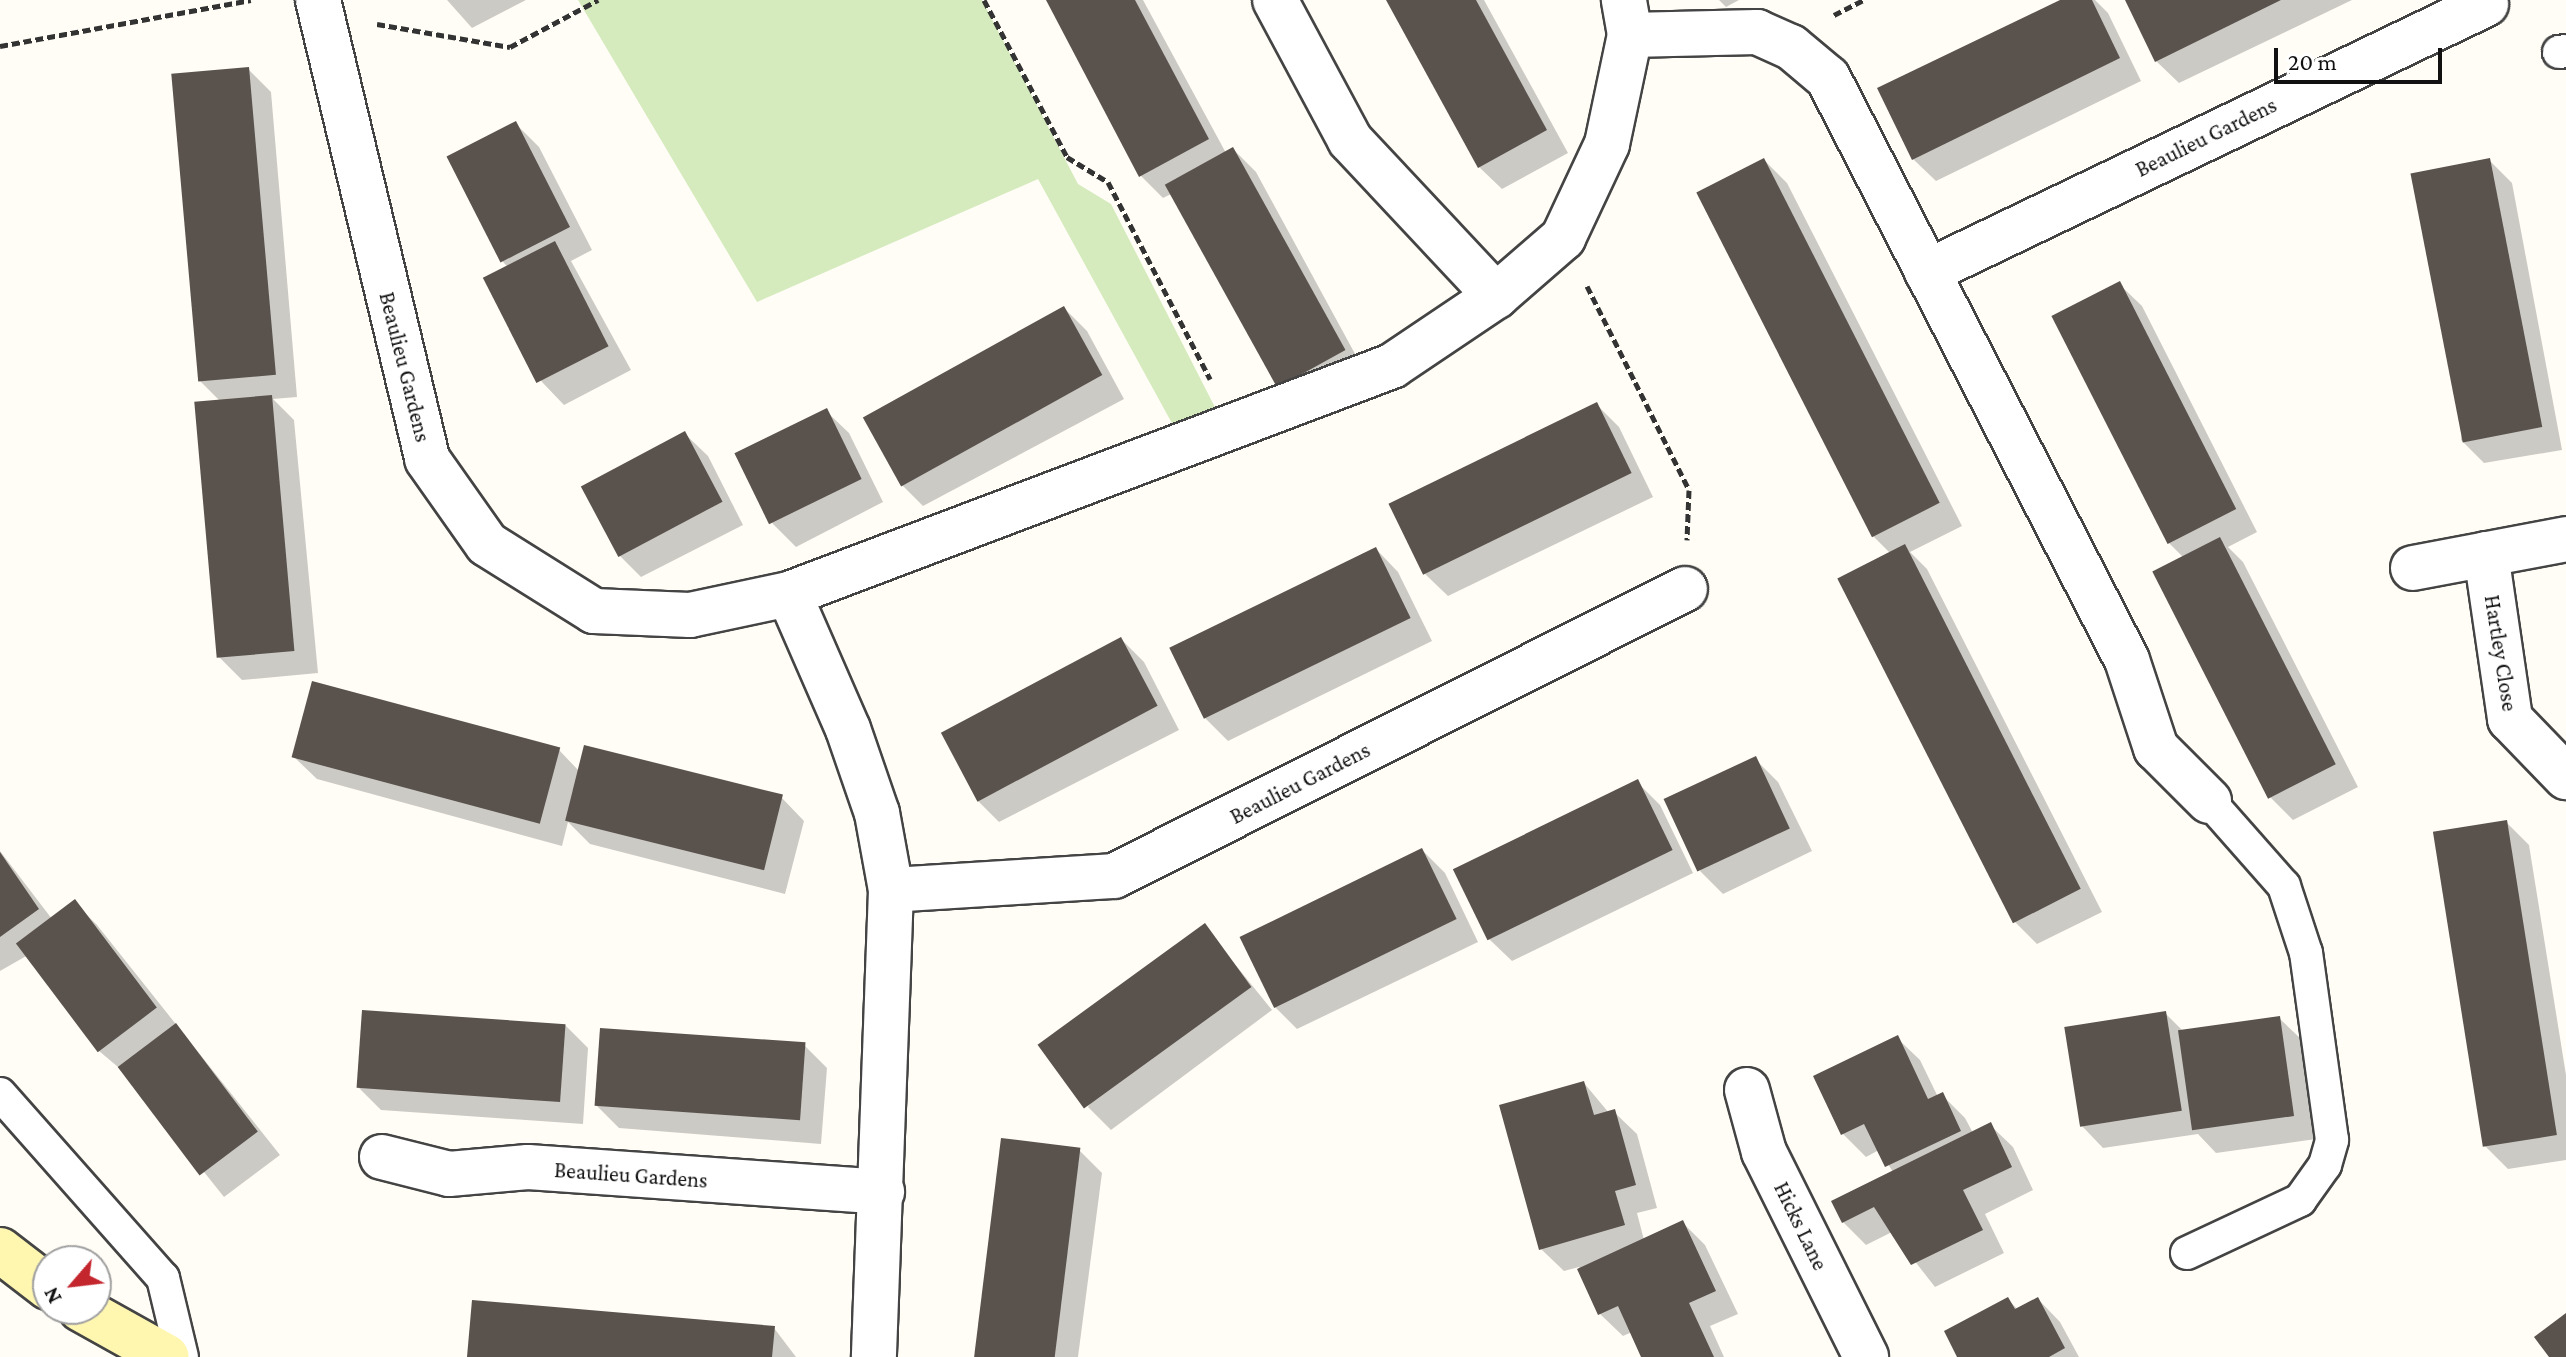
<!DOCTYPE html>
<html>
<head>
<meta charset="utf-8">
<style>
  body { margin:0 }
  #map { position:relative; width:2566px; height:1357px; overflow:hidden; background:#fffdf5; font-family:"Crimson Pro",serif }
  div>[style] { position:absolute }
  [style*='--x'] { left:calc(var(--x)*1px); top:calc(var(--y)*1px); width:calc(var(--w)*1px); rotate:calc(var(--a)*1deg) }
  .green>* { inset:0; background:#d5ebbd }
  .shadow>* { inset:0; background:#0003 }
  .building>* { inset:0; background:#5a524d; transform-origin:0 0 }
  .path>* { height:5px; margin-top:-2.5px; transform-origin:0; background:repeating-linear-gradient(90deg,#333 0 8px,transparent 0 12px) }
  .roads { filter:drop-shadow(2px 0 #444) drop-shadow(-2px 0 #444) drop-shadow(0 2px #444) drop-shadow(0 -2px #444) }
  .lane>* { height:32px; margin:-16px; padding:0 16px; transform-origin:16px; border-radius:16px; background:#fff }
  .street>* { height:44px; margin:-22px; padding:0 22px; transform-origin:22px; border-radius:22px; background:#fff }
  .secondary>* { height:44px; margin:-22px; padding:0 22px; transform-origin:22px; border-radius:22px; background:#fff6b0 }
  span { translate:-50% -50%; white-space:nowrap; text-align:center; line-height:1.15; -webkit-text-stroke:8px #fff; paint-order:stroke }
  .street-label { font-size:22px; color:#111 }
  .north { position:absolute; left:32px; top:1245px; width:80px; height:80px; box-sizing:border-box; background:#fff; border:2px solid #a0a0a0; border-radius:50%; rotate:242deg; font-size:22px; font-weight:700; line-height:32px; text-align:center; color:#111 }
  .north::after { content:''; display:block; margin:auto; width:28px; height:36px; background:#c4262e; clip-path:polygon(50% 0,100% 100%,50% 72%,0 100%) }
  .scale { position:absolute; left:2274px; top:48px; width:168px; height:36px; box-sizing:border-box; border:4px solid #111; border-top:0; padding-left:10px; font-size:24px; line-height:28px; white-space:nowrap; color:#111; -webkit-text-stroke:6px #fff; paint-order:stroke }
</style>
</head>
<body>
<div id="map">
  <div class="green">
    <i style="clip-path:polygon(578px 0,982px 0,1078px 184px,1111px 204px,1221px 419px,1179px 436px,1038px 179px,757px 302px)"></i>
  </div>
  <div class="shadow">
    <i style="clip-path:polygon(447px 0,526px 0,472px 28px)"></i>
    <i style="clip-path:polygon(1047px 0,1143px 0,1226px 153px,1233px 149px,1256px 172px,1366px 374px,1300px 410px,1171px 194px,1163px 198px,1140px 175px)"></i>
    <i style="clip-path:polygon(1388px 0,1484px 0,1568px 153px,1502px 189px,1479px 167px)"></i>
    <i style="clip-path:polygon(1719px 0,1739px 0,1726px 7px)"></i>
    <i style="clip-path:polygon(2064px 0,2095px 0,2108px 13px,2141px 81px,1936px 181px,1913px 159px)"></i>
    <i style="clip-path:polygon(2127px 0,2352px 0,2179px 83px,2156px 61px)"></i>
    <i style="clip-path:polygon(248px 69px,271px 92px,297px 397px,273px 399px,294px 420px,318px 673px,242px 680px,219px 657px,220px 401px,199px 380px)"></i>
    <i style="clip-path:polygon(516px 124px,539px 147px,592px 250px,571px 261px,631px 370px,564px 405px,542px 382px,487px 280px,509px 268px,503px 262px)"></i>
    <i style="clip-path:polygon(1764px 160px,1787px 183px,1962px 526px,1910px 552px,1927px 569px,2102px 912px,2037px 944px,2015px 922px,1890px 553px,1873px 536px)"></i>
    <i style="clip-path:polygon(2489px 160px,2512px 183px,2562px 450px,2484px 463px,2461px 440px)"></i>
    <i style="clip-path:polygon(2119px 284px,2142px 306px,2257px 532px,2228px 547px,2243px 562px,2358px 787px,2293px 820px,2270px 797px,2155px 571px,2183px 557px,2169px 543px)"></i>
    <i style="clip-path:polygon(1064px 308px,1087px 331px,1124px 399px,923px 506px,900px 483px)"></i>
    <i style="clip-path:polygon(1597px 405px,1619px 427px,1653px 497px,1448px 596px,1425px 574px)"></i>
    <i style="clip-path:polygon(826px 411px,849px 433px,883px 502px,796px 547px,773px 524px,738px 456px)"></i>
    <i style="clip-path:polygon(685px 434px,708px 456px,743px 525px,641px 577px,618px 554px,583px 486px)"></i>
    <i style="clip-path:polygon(1376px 549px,1398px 572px,1432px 641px,1228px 741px,1205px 718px)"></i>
    <i style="clip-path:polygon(1121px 639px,1144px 662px,1179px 730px,999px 822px,976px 799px)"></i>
    <i style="clip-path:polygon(559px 750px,579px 771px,782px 798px,804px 821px,785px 894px,590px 844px,568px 822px,562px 846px,317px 779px,294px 757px)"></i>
    <i style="clip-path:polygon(1755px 759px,1778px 782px,1812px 851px,1723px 894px,1700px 871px)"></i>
    <i style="clip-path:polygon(1637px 782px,1660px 805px,1693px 873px,1512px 961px,1489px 939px)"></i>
    <i style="clip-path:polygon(2506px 822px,2529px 845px,2566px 1075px,2566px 1160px,2508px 1169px,2485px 1146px)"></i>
    <i style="clip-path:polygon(1422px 850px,1445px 873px,1478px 942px,1297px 1029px,1275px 1007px)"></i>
    <i style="clip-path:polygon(0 851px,52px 919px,74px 902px,97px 925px,280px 1155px,224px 1197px,124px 1072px,99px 1051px,28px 955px,0 971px)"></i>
    <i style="clip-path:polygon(1204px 926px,1272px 1010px,1111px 1130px,1088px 1107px)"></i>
    <i style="clip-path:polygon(2165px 1013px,2184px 1032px,2279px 1018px,2302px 1040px,2316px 1139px,2216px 1153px,2198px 1134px,2103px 1148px,2081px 1125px)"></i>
    <i style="clip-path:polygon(565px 1025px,588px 1048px,583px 1124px,381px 1110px,359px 1088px)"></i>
    <i style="clip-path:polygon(1897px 1038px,1920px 1060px,1938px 1097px,1942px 1095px,1965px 1118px,1973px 1133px,1990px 1125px,2013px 1147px,2033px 1190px,1985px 1214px,2004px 1253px,1935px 1287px,1892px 1232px,1866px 1245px,1843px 1222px,1893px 1172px,1879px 1150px,1866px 1157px,1843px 1134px)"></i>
    <i style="clip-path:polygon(804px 1045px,827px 1068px,821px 1144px,619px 1128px,596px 1105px)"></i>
    <i style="clip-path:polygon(1584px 1083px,1609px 1113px,1614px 1112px,1637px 1134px,1657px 1208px,1637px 1213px,1644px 1240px,1682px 1222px,1705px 1245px,1738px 1314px,1710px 1326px,1724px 1357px,1644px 1357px,1632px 1332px,1623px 1336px,1600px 1314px,1579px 1267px,1564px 1271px,1541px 1249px)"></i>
    <i style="clip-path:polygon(1079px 1150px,1102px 1173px,1078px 1357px,975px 1357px)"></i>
    <i style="clip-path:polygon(2008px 1299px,2018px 1310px,2038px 1299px,2060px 1322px,2079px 1357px,1960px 1357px)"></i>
    <i style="clip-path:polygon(774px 1328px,796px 1357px,469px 1357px)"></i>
  </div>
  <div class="building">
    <i style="clip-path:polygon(1046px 0,1135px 0,1209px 139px,1139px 177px)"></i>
    <i style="clip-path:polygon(1386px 0,1476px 0,1547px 130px,1478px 168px)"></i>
    <i style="clip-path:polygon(2060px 0,2092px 0,2120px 58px,1912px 160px,1877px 88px)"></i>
    <i style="clip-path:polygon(2125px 0,2281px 0,2155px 62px)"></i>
    <i style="left:249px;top:67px;width:309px;height:78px;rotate:85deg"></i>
    <i style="left:516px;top:121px;width:119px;height:78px;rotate:63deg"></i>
    <i style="left:1233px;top:147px;width:232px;height:78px;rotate:61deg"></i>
    <i style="left:1764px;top:158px;width:387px;height:76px;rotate:63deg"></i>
    <i style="left:2490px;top:158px;width:274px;height:81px;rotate:79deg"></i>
    <i style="left:555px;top:241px;width:118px;height:81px;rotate:63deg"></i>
    <i style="left:2120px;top:281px;width:256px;height:77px;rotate:63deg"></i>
    <i style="left:1064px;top:306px;width:79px;height:230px;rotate:61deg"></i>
    <i style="left:272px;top:395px;width:257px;height:78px;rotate:85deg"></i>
    <i style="left:1597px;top:402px;width:79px;height:232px;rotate:64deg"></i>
    <i style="left:827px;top:408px;width:79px;height:103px;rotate:64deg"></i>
    <i style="left:685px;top:431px;width:80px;height:118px;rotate:62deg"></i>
    <i style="left:2220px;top:537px;width:255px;height:76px;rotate:63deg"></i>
    <i style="left:1905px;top:544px;width:387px;height:76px;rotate:63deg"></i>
    <i style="left:1376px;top:547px;width:79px;height:230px;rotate:64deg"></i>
    <i style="left:1121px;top:637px;width:78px;height:204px;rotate:62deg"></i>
    <i style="left:312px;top:681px;width:257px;height:79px;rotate:15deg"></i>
    <i style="left:584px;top:745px;width:205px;height:78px;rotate:14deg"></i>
    <i style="left:1756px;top:756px;width:80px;height:102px;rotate:65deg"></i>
    <i style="left:1638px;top:779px;width:79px;height:206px;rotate:64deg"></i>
    <i style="left:2507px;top:820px;width:319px;height:75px;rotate:81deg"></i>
    <i style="left:1422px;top:848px;width:79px;height:203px;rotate:64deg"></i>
    <i style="clip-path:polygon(0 852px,39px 909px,0 937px)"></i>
    <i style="left:75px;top:899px;width:136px;height:74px;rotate:53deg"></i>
    <i style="left:1205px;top:923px;width:79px;height:207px;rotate:54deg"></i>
    <i style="left:362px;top:1010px;width:204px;height:78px;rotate:4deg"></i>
    <i style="left:2166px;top:1011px;width:101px;height:103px;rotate:81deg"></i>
    <i style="left:2280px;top:1016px;width:101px;height:103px;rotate:82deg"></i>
    <i style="left:176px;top:1023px;width:136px;height:73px;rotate:53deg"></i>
    <i style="left:600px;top:1028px;width:206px;height:78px;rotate:4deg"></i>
    <i style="clip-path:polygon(1898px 1035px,1928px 1099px,1943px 1092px,1961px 1131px,1885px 1167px,1864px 1124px,1841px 1135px,1813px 1076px)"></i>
    <i style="clip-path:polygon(1584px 1081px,1594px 1115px,1615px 1109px,1636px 1185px,1615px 1191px,1625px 1225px,1539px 1250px,1499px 1105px)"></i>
    <i style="clip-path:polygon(1991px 1122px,2012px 1167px,1963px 1190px,1983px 1230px,1911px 1265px,1874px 1207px,1842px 1223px,1831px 1201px)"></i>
    <i style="left:1001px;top:1138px;width:80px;height:221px;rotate:7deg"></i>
    <i style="clip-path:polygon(1683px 1220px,1716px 1291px,1689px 1303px,1714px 1357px,1641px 1357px,1618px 1306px,1598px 1315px,1577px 1269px)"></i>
    <i style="clip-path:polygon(2008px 1297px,2015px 1309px,2038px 1297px,2065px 1348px,2049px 1357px,1957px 1357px,1944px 1331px)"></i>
    <i style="clip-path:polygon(472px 1300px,775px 1326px,772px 1357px,467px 1357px)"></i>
    <i style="clip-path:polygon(2566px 1313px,2566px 1357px,2549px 1357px,2534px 1337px)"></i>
  </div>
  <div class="path">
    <i style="--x:984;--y:0;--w:178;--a:62.1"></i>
    <i style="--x:1067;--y:157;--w:48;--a:31.4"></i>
    <i style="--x:1108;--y:182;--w:222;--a:62.6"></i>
    <i style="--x:1834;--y:15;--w:33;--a:-27"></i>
    <i style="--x:377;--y:24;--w:135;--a:9.8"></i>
    <i style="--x:510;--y:47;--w:100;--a:-28.1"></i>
    <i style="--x:0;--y:46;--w:255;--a:-10.4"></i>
    <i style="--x:1587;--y:286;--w:228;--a:63.4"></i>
    <i style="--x:1689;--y:490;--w:50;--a:92.3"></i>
  </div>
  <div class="roads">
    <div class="lane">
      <i style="--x:2559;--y:52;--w:7;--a:-8"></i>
      <i style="--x:0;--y:1094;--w:246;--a:48.5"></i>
      <i style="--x:163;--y:1278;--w:81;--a:76.5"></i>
      <i style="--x:2187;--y:1253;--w:125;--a:-25.1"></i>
      <i style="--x:2300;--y:1200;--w:43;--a:-54.5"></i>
      <i style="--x:2325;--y:1165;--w:26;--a:-74"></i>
      <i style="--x:2332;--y:1140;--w:189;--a:-97.9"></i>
      <i style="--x:2306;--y:953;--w:71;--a:-108.2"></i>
      <i style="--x:2284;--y:886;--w:113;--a:-131.4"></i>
    </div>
    <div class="street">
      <i style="--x:318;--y:0;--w:472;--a:76.6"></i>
      <i style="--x:427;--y:459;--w:104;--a:54.8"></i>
      <i style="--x:487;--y:544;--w:126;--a:32.1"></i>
      <i style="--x:594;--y:611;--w:96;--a:2.4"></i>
      <i style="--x:690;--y:615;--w:101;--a:-12"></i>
      <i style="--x:789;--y:594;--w:645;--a:-20.71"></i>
      <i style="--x:1392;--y:366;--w:125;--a:-33.9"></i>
      <i style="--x:1496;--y:296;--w:89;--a:-40.9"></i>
      <i style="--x:1563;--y:238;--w:104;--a:-64.9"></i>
      <i style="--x:1607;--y:144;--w:111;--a:-78.1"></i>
      <i style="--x:1630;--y:35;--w:36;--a:-100"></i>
      <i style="--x:1275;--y:0;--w:159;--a:61.8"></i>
      <i style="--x:1350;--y:140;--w:214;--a:46.9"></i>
      <i style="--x:1630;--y:35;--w:127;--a:-1.4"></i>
      <i style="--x:1757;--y:32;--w:37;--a:24"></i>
      <i style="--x:1791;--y:47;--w:48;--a:40"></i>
      <i style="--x:1828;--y:78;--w:654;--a:62.81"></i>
      <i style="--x:2127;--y:660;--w:93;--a:71.8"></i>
      <i style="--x:2156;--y:748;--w:75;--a:45"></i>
      <i style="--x:1927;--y:272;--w:620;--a:-25.61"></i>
      <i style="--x:2486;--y:554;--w:167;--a:81.7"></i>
      <i style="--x:2510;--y:719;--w:81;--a:46"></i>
      <i style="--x:2413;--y:568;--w:156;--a:-10.7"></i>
      <i style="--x:789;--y:594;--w:147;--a:66.4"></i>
      <i style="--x:848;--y:729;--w:89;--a:71"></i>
      <i style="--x:877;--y:813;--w:78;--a:79.7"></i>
      <i style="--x:891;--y:890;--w:467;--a:92.1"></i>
      <i style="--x:891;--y:890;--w:223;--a:-3.6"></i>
      <i style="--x:1114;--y:876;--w:639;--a:-26.69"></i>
      <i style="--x:1747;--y:1090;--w:64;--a:74.7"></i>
      <i style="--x:1764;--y:1152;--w:229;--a:63.5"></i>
      <i style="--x:382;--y:1157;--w:69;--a:14.2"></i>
      <i style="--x:449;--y:1174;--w:79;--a:-5.1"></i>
      <i style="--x:528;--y:1167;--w:355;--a:4"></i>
    </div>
    <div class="secondary">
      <i style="--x:0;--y:1250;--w:61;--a:37.6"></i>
      <i style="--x:81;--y:1309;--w:98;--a:29.2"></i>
    </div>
  </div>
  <div class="street-label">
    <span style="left:2206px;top:137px;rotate:-26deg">Beaulieu Gardens</span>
    <span style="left:405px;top:367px;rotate:76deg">Beaulieu Gardens</span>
    <span style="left:2501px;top:653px;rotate:81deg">Hartley Close</span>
    <span style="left:1300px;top:783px;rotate:-27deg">Beaulieu Gardens</span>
    <span style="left:631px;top:1175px;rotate:4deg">Beaulieu Gardens</span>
    <span style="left:1801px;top:1226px;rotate:64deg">Hicks Lane</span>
  </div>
  <div class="north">N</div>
  <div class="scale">20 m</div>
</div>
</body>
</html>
